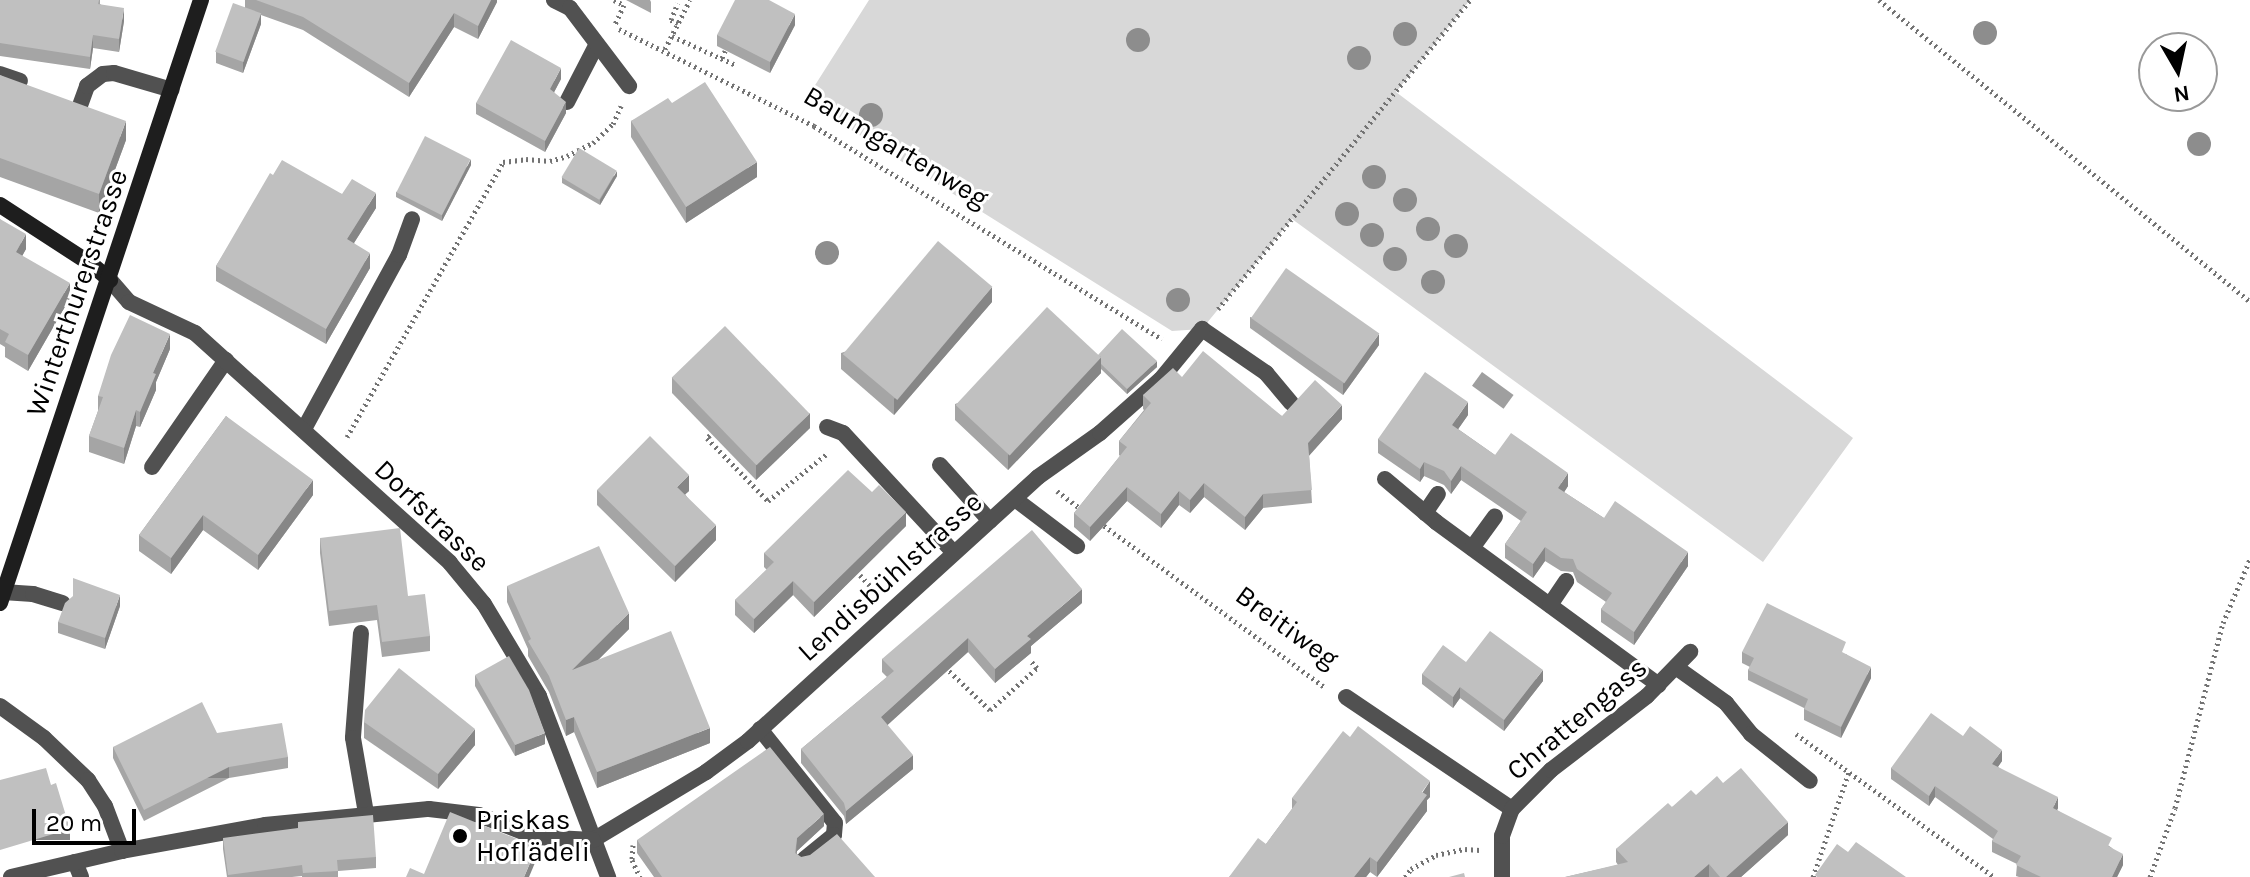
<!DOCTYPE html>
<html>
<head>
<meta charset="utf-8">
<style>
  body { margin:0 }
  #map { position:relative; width:2250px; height:877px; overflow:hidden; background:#fff; font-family:Karla,sans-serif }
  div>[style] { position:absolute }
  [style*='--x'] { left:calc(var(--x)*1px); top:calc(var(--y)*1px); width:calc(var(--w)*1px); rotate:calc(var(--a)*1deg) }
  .green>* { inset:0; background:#d8d8d8 }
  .water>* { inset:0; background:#9f9f9f; transform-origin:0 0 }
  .path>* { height:5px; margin-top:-2.5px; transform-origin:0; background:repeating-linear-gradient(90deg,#737373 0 2px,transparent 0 6px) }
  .lane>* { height:16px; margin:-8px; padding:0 8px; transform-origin:8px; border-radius:8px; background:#515151 }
  .street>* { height:16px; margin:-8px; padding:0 8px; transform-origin:8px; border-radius:8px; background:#515151 }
  .secondary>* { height:16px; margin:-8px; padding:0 8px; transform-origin:8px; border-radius:8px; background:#1e1e1e }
  .trees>* { width:24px; height:24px; margin:-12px; border-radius:50%; background:#8d8d8d }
  .wall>* { inset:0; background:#a5a5a5 }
  .shaded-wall>* { inset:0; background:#868686; transform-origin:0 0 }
  .building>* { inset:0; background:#c0c0c0; transform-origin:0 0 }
  .dots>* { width:22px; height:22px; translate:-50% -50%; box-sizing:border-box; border:4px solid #fff; border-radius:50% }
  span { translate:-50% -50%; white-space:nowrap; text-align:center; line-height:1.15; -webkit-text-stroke:6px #fff; paint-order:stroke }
  .street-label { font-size:28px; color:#000 }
  .poi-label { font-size:28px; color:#000 }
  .left { translate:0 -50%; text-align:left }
  .north { position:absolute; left:2138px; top:32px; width:80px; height:80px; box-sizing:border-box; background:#fff; border:2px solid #999; border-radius:50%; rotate:171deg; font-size:22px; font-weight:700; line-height:32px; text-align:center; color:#000 }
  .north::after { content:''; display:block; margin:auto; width:28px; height:36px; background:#000; clip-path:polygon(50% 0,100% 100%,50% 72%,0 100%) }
  .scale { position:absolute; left:32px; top:809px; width:104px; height:36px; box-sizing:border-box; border:4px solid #000; border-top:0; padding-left:10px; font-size:24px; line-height:28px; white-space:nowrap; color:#000; -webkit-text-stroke:6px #fff; paint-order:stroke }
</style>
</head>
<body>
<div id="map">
  <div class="green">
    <i style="clip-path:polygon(869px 0,1470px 0,1396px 92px,1853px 438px,1763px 562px,1292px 219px,1202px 329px,1172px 331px,805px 101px)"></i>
  </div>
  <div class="water">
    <i style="left:1482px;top:372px;width:39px;height:17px;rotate:36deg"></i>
  </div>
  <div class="path">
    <i style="--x:614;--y:0;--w:11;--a:27"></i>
    <i style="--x:624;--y:5;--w:23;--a:115"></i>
    <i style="--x:1879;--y:0;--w:478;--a:39.1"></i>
    <i style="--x:678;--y:23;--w:8;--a:-157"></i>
    <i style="--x:671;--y:20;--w:18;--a:-68"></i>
    <i style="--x:619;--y:29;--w:218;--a:26.4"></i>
    <i style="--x:814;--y:126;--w:408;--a:31.5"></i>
    <i style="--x:672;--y:36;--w:70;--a:24.4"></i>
    <i style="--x:665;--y:49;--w:55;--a:-63"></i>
    <i style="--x:722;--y:58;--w:8;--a:-67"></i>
    <i style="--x:1218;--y:309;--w:399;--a:-50.8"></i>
    <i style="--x:710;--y:435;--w:4;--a:135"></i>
    <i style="--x:707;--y:438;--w:88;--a:45.9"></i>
    <i style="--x:768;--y:501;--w:77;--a:-38.7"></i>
    <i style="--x:347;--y:437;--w:316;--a:-60.4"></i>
    <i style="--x:503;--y:162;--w:23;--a:-7"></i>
    <i style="--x:526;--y:159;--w:24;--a:5"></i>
    <i style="--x:550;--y:161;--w:18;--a:-16"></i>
    <i style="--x:567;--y:156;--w:29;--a:-27"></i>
    <i style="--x:593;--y:143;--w:28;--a:-44"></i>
    <i style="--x:613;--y:124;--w:20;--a:-66"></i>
    <i style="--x:1057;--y:491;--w:30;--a:37"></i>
    <i style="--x:1099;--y:522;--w:281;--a:36.2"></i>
    <i style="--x:860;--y:575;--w:23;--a:47"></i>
    <i style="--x:945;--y:667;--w:62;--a:43.7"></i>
    <i style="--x:990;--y:710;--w:63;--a:-41.8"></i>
    <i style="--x:1037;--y:668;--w:11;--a:-131"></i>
    <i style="--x:1796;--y:734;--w:244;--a:35.8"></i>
    <i style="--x:633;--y:845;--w:15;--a:94"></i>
    <i style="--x:632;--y:860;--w:19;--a:65"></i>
    <i style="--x:1405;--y:877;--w:10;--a:-53"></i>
    <i style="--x:1411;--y:869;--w:29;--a:-29"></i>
    <i style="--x:1436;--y:855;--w:30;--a:-12"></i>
    <i style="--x:1465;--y:849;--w:15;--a:4"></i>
    <i style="--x:1813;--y:877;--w:111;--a:-71.1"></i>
    <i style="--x:2150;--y:877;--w:73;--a:-70.1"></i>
    <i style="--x:2175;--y:808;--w:191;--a:-75.5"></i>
    <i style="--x:2223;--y:623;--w:69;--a:-67.1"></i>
  </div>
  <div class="lane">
    <i style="--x:0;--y:74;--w:21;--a:19"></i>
    <i style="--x:567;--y:102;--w:65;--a:-62.7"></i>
    <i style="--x:78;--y:111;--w:27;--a:-70"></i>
    <i style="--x:87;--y:86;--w:20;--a:-37"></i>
    <i style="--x:103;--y:74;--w:11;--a:-5"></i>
    <i style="--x:114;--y:73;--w:60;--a:16.3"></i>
    <i style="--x:1202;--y:329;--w:78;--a:34.5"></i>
    <i style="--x:1266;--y:373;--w:39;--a:50"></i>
    <i style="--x:827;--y:427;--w:17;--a:21"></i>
    <i style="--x:843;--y:433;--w:163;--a:47.2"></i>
    <i style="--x:304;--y:429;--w:198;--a:-61.4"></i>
    <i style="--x:399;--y:255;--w:38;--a:-70"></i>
    <i style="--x:940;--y:465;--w:75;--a:48.2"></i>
    <i style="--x:152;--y:467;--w:130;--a:-55.3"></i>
    <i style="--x:1385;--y:479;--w:67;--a:40.1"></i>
    <i style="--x:1436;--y:522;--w:276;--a:36.2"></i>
    <i style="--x:1015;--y:499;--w:78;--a:37.2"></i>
    <i style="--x:1425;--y:513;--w:23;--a:-56"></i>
    <i style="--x:1472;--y:548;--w:39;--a:-54"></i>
    <i style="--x:3;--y:592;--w:30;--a:4"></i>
    <i style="--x:33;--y:594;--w:31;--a:17"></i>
    <i style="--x:1550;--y:605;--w:29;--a:-56"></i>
    <i style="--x:361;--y:633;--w:105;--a:94.4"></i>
    <i style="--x:353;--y:738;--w:76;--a:80.2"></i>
    <i style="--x:1677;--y:668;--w:60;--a:35.5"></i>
    <i style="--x:1726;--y:703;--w:40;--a:51"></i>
    <i style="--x:1751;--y:734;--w:75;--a:38.5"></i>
    <i style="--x:760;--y:729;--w:120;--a:51.4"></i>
    <i style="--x:835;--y:823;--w:12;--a:95"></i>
    <i style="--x:834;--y:835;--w:38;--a:141"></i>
    <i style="--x:75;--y:862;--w:16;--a:68"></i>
  </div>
  <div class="street">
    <i style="--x:554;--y:0;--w:18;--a:27"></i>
    <i style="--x:570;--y:8;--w:98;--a:52.9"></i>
    <i style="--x:110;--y:280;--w:29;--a:49"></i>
    <i style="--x:129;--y:302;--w:73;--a:25.2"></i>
    <i style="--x:195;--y:333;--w:343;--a:42"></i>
    <i style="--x:450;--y:563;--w:53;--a:50.3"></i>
    <i style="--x:484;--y:604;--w:107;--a:59.1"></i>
    <i style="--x:539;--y:696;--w:194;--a:69.1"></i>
    <i style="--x:1346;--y:697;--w:200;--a:34"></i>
    <i style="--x:0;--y:706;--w:54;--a:36"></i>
    <i style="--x:44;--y:738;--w:61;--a:43.7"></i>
    <i style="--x:88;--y:780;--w:31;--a:57"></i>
    <i style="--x:105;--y:806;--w:48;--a:69.3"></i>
    <i style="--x:593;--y:840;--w:132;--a:-31"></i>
    <i style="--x:706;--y:772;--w:52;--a:-36.4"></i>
    <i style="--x:748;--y:741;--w:392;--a:-42.3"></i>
    <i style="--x:1038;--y:477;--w:76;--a:-35.4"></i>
    <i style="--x:1100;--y:433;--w:81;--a:-41.5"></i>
    <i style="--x:1161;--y:379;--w:65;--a:-50.6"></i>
    <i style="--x:11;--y:877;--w:114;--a:-13.2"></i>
    <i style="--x:122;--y:851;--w:145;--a:-10.3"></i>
    <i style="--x:265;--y:825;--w:165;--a:-5.6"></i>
    <i style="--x:429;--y:809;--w:50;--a:6.8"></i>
    <i style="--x:479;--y:815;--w:61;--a:21.1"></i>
    <i style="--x:536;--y:837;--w:57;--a:3"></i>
    <i style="--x:1502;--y:877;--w:41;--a:-90"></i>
    <i style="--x:1502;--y:836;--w:29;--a:-70"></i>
    <i style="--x:1512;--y:809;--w:55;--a:-45"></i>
    <i style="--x:1551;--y:770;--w:121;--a:-37.6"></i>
    <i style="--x:1647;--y:696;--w:62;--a:-45.7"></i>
  </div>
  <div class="secondary">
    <i style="--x:0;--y:205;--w:108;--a:33"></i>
    <i style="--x:91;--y:264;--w:25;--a:40"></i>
    <i style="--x:0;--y:603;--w:636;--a:-71.57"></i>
  </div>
  <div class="trees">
    <i style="left:1985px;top:33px"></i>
    <i style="left:1405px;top:34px"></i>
    <i style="left:1138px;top:40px"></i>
    <i style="left:1359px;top:58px"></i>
    <i style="left:871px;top:115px"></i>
    <i style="left:2199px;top:144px"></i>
    <i style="left:1374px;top:177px"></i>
    <i style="left:1405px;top:200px"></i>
    <i style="left:1347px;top:214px"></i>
    <i style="left:1428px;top:229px"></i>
    <i style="left:1372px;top:235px"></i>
    <i style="left:1456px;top:246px"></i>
    <i style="left:827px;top:253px"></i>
    <i style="left:1395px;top:259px"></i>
    <i style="left:1433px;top:282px"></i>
    <i style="left:1178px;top:300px"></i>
  </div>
  <div class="wall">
    <i style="clip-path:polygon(0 0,100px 0,100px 4px,124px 21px,119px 52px,93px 48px,90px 69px,0 56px)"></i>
    <i style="clip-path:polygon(245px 0,497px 0,497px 2px,478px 39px,454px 27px,409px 97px,303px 30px,261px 15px,261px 24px,243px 73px,216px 63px,216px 52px,245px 7px)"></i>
    <i style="clip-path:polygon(626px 0,650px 0,651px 2px,651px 13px)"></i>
    <i style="clip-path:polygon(795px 25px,770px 73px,717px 46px,717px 35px)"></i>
    <i style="clip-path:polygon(0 75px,126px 140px,99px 213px,0 177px)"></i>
    <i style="clip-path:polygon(561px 79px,554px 92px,566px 113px,545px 152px,476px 114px,476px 103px)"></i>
    <i style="clip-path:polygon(672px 103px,757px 177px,686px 223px,631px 137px,631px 121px)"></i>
    <i style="clip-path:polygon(471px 165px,442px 221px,396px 197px,396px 192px)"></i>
    <i style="clip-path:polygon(273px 175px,342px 194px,376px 208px,354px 243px,370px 268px,326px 344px,216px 281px,216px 266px)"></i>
    <i style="clip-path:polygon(617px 176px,600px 205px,562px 183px,562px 177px)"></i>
    <i style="clip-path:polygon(0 219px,26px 249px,22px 256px,70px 298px,28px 371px,5px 357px,5px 347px,0 344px)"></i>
    <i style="clip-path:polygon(992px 302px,894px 415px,841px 369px,841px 353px)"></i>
    <i style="clip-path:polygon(1250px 317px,1379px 345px,1343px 395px,1250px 328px)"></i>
    <i style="clip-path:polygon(170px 349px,156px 382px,156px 390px,140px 427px,136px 426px,124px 464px,89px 452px,89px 436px,98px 411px,98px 396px)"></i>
    <i style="clip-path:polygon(1098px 355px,1157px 367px,1127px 394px,1101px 369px,1101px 373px,1008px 470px,955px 420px,955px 404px)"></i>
    <i style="clip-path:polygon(672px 377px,810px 428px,756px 480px,672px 393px)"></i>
    <i style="clip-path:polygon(1182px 377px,1282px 416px,1342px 419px,1309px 455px,1312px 503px,1263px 508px,1245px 530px,1204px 497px,1190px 513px,1179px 505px,1161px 528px,1127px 501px,1090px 541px,1074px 527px,1074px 513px,1120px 456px,1119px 455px,1119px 441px,1144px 410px,1143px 409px,1143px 395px)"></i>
    <i style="clip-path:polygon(1468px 415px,1458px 429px,1495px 455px,1568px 486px,1564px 492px,1604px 518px,1688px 566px,1634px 645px,1601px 622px,1601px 609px,1606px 602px,1577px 582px,1573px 572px,1561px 571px,1545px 561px,1533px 578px,1505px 558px,1505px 544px,1521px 521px,1461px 480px,1451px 494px,1444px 485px,1424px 476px,1420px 482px,1378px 453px,1378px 439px)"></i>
    <i style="clip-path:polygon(226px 416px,313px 495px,258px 570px,203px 530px,171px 574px,139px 551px,139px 535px)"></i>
    <i style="clip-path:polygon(597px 490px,689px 491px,685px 494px,716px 540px,675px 582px,597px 505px)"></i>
    <i style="clip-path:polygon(906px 526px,814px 617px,793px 595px,754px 633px,735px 615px,735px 600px,767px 570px,764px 567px,764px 553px)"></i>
    <i style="clip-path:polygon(320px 538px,408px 596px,430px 636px,430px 651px,382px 657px,377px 620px,329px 626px,320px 553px)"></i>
    <i style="clip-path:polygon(507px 586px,629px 629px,598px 660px,710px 743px,597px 788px,574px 732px,566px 736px,549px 692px,528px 656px,528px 649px,507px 602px)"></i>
    <i style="clip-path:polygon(1082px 603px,1031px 646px,1031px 653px,995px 683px,968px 652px,887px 725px,913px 769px,846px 824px,844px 816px,801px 763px,801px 749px,887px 677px,882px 672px,882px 659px)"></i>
    <i style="clip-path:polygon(120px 606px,105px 649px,58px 633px,58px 622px)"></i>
    <i style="clip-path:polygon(1742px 652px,1846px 654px,1871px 678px,1841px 738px,1804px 720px,1804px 708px,1748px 680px,1748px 670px,1750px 667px,1742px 663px)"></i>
    <i style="clip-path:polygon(1466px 662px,1543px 681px,1504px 731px,1460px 698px,1453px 708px,1422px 684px,1422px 674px)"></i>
    <i style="clip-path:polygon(475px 675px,545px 744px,515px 756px,475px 686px)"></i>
    <i style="clip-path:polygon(364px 722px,475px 745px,438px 789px,364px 738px)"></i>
    <i style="clip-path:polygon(217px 733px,288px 757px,288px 768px,229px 778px,144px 821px,113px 758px,113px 747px)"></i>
    <i style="clip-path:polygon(1963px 736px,2002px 761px,1998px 767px,2058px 808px,2057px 810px,2112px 848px,2123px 865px,2117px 877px,2019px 877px,2016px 876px,2017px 864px,1992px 852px,1992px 841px,1993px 839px,1935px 797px,1929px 806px,1891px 779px,1891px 768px)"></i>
    <i style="clip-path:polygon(1723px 783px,1788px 835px,1741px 877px,1565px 877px,1618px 865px,1616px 862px,1616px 849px,1672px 807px)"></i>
    <i style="clip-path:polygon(1430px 797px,1427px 800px,1427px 811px,1377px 877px,1370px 872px,1366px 877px,1229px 877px,1266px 844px,1292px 809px,1292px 798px)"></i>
    <i style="clip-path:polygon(824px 826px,797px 851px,796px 853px,801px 857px,875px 877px,654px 877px,637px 853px,637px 840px)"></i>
    <i style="clip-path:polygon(223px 838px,376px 857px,376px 868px,338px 871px,338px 877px,302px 877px,302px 876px,292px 877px,227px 877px,223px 849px)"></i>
  </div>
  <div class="shaded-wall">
    <i style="clip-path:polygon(491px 0,497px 0,497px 2px,478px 39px,478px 26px)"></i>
    <i style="clip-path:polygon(124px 8px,124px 21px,119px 52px,119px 39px)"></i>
    <i style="clip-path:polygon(261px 13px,261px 24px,243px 73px,243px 62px)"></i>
    <i style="clip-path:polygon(454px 13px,454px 27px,409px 97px,409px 83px)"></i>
    <i style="clip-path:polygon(795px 14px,795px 25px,770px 73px,770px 62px)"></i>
    <i style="clip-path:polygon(93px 35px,93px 48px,90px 69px,90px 57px)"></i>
    <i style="clip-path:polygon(561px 68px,561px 79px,550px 100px,550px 89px)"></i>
    <i style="clip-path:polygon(566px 102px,566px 113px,545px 152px,545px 141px)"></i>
    <i style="clip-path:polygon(126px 121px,126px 140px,99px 213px,99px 194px)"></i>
    <i style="clip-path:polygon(471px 159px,471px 165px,442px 221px,442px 215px)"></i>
    <i style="clip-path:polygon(757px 162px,757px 177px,686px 223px,686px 207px)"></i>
    <i style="clip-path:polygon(617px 171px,617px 176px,600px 205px,600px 200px)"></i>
    <i style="clip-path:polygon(376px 193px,376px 208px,347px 254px,347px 239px)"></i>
    <i style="clip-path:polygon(26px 234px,26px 249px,16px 267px,16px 252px)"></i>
    <i style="clip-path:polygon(370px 253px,370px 268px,326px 344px,326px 329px)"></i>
    <i style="clip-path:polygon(70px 283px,70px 298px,28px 371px,28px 355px)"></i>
    <i style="clip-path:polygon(992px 287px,992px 302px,894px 415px,894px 399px)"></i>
    <i style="clip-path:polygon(170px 334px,170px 349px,156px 382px,156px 390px,140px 427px,140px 412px,153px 373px)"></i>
    <i style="clip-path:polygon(1379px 334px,1379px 345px,1343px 395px,1343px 384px)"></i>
    <i style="clip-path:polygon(1101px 357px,1101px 373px,1008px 470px,1008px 455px)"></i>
    <i style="clip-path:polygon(1157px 361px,1157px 367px,1127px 394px,1127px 389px)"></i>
    <i style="clip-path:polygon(1468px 402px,1468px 415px,1452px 438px,1452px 425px)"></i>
    <i style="clip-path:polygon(1342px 405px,1342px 419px,1308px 457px,1308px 443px)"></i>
    <i style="clip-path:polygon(136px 410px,136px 426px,124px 464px,124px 448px)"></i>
    <i style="clip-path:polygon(810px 413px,810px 428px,756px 480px,756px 464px)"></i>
    <i style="clip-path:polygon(1424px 462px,1424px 476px,1420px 482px,1420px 469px)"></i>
    <i style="clip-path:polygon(1461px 466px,1461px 480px,1451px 494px,1451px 481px)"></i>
    <i style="clip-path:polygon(1568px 473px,1568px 486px,1558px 502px,1558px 488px)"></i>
    <i style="clip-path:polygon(689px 475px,689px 491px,677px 502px,677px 487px)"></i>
    <i style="clip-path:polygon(313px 480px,313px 495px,258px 570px,258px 555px)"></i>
    <i style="clip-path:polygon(1204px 483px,1204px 497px,1190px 513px,1190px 500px)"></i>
    <i style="clip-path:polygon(1127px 487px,1127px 501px,1090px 541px,1090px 527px)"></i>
    <i style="clip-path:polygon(1179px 491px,1179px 505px,1161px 528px,1161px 514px)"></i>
    <i style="clip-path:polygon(1263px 494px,1263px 508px,1245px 530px,1245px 517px)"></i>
    <i style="clip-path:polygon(906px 512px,906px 526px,814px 617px,814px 602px)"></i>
    <i style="clip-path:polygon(203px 515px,203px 530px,171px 574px,171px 558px)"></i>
    <i style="clip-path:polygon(716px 525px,716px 540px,675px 582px,675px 566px)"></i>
    <i style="clip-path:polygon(1545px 547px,1545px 561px,1533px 578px,1533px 564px)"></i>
    <i style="clip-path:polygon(1688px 552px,1688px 566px,1634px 645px,1634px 632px)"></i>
    <i style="clip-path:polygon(793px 581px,793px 595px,754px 633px,754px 619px)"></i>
    <i style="clip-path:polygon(1082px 589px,1082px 603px,1031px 646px,1031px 653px,995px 683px,995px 669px,1027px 636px)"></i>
    <i style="clip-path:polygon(120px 595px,120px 606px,105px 649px,105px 638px)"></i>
    <i style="clip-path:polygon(629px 613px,629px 629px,572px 686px,572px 670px)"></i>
    <i style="clip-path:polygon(968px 638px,968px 652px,881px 731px,881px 717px)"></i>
    <i style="clip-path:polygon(1871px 667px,1871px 678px,1841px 738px,1841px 727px)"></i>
    <i style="clip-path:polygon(1543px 670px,1543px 681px,1504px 731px,1504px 720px)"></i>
    <i style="clip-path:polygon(1460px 687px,1460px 698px,1453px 708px,1453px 697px)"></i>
    <i style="clip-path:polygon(574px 717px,574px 732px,566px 736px,566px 720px)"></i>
    <i style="clip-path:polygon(710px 728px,710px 743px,597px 788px,597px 772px)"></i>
    <i style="clip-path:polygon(475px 729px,475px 745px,438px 789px,438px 774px)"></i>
    <i style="clip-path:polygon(545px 733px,545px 744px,515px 756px,515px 745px)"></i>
    <i style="clip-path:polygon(2002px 750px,2002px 761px,1992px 775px,1992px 764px)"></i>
    <i style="clip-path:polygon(913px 755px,913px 769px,846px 824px,846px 811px)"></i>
    <i style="left:229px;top:767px;width:11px;height:95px;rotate:90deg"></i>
    <i style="clip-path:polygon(1430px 781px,1430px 797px,1427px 800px,1427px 811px,1377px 877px,1377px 862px)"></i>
    <i style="clip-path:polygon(1935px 786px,1935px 797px,1929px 806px,1929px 796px)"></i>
    <i style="clip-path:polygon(2058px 797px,2058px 808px,2053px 819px,2053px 808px)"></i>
    <i style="clip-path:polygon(824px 814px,824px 826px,797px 851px,795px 865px,797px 838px)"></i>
    <i style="clip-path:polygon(1788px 822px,1788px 835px,1741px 877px,1726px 877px)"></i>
    <i style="left:70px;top:829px;width:11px;height:73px;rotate:90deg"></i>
    <i style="clip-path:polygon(537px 847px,537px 858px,529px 877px,524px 877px)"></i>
    <i style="clip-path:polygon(2123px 854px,2123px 865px,2117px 877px,2112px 877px)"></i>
    <i style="clip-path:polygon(1370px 857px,1370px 872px,1366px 877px,1354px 877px)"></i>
    <i style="clip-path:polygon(1709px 864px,1709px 877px,1694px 877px)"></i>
  </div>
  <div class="building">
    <i style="clip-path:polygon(0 0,99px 0,98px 4px,124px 8px,119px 39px,93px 35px,90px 57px,0 43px)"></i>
    <i style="clip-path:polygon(256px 0,491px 0,478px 26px,454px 13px,409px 83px,303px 17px)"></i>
    <i style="clip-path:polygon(735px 0,769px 0,795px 14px,770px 62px,717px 35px)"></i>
    <i style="left:233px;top:3px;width:30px;height:52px;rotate:20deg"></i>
    <i style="clip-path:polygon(511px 40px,561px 68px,550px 89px,566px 102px,545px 141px,476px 103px)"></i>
    <i style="clip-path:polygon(0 75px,126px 121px,99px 194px,0 158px)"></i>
    <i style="clip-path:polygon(705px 82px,757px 162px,686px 207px,631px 121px,668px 98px,672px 103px)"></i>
    <i style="left:425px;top:136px;width:51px;height:63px;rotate:27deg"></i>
    <i style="left:579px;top:148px;width:44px;height:34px;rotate:31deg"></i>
    <i style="clip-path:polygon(282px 160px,342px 194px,352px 179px,376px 193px,347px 239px,370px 253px,326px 329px,216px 266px,270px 173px,273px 175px)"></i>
    <i style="clip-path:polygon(0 219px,26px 234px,16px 252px,70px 283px,28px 355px,5px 342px,9px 334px,0 329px)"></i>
    <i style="left:938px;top:241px;width:71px;height:148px;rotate:40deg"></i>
    <i style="left:1286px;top:268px;width:114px;height:61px;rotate:35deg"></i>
    <i style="left:1047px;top:307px;width:74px;height:134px;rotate:43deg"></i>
    <i style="clip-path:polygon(130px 315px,170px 334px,153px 373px,156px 374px,140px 412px,136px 410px,124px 448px,89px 436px,103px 397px,98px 396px,111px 355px)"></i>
    <i style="left:725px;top:326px;width:122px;height:74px;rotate:46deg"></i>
    <i style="clip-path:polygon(1122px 329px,1157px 361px,1127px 389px,1101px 364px,1101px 357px,1098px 355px)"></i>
    <i style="clip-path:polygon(1203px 351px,1282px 416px,1315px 380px,1342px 405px,1308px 443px,1312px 490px,1263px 494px,1245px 517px,1204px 483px,1190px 500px,1179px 491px,1161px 514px,1127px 487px,1090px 527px,1074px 513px,1127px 447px,1119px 441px,1151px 403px,1143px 395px,1173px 368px,1182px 377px)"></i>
    <i style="clip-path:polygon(1425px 372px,1468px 402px,1452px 425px,1495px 455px,1511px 433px,1568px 473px,1558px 488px,1604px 518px,1615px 501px,1688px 552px,1634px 632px,1601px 609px,1612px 593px,1577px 569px,1573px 559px,1561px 558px,1545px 547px,1533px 564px,1505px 544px,1527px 512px,1461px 466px,1451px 481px,1444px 471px,1424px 462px,1420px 469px,1378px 439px)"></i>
    <i style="clip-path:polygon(226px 416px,313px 480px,258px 555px,203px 515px,171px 558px,139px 535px)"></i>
    <i style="clip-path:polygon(650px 436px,689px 475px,677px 487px,716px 525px,675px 566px,597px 490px)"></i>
    <i style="clip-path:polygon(848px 470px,872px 492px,879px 485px,906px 512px,814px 602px,793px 581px,754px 619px,735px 600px,774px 562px,764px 553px)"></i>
    <i style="clip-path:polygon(400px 528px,408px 596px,425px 594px,430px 636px,382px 642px,377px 605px,329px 611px,320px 538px)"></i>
    <i style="clip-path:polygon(1032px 530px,1082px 589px,1027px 636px,1031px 639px,995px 669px,968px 638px,881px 717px,913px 755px,846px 811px,844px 803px,801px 749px,894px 671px,882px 659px)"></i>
    <i style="clip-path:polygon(599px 546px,629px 613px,572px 670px,671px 631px,710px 728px,597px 772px,574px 717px,566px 720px,549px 676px,528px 641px,531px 639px,507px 586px)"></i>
    <i style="clip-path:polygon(73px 578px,120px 595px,105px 638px,58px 622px,65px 603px,73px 596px)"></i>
    <i style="clip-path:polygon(1767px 603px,1846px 642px,1842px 652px,1871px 667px,1841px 727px,1804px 709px,1808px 699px,1748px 670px,1754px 658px,1742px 652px)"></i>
    <i style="clip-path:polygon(1490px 631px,1543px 670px,1504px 720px,1460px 687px,1453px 697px,1422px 674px,1443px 645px,1466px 662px)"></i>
    <i style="clip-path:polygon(509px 656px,529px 690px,545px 733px,515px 745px,475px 675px)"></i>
    <i style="clip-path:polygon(399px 668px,475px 729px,438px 774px,364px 722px,365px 710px)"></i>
    <i style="clip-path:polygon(202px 702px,217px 733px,282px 723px,288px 757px,229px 767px,144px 810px,113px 747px)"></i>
    <i style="clip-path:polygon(1931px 713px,1963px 736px,1970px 726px,2002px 750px,1992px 764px,2058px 797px,2053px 808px,2112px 838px,2108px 846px,2123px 854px,2112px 877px,2041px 877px,2016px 865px,2021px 856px,1992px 841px,1998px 831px,1935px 786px,1929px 796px,1891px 768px)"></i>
    <i style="clip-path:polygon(1358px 726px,1430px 781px,1422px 792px,1427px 795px,1377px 862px,1370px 857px,1354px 877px,1229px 877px,1258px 838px,1266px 844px,1297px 802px,1292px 798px,1343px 731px,1350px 737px)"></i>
    <i style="clip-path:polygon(770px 747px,824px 814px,797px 838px,795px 853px,801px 857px,810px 855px,837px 834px,875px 877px,662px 877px,637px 840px)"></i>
    <i style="clip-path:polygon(46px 768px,51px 785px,56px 783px,70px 829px,0 850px,0 780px)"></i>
    <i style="clip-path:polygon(1741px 768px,1788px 822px,1726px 877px,1720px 877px,1709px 864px,1694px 877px,1565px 877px,1628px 862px,1616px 849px,1668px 803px,1672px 807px,1691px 790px,1696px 795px,1717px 776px,1723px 783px)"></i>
    <i style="clip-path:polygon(450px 812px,537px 847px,524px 877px,406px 877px,410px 868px,424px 874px)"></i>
    <i style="clip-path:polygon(373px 815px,376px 857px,337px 860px,338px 871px,303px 873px,302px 865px,228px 875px,223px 838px,298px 828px,298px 822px)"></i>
    <i style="clip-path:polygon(1856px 842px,1906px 877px,1817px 877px,1815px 875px,1837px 844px,1848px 852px)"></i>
    <i style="clip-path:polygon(1464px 873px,1465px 877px,1449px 877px)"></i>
  </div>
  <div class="dots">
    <i style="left:460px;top:836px;background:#000"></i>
  </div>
  <div class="street-label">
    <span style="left:896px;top:147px;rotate:31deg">Baumgartenweg</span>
    <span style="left:77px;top:293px;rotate:-71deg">Winterthurerstrasse</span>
    <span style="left:432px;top:516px;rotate:44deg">Dorfstrasse</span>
    <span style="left:890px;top:577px;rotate:-42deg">Lendisbühlstrasse</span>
    <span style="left:1287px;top:627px;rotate:36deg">Breitiweg</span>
    <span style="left:1577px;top:719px;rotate:-40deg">Chrattengass</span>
  </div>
  <div class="poi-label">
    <span class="left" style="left:476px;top:836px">Priskas<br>Hoflädeli</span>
  </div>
  <div class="north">N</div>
  <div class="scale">20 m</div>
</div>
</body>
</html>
